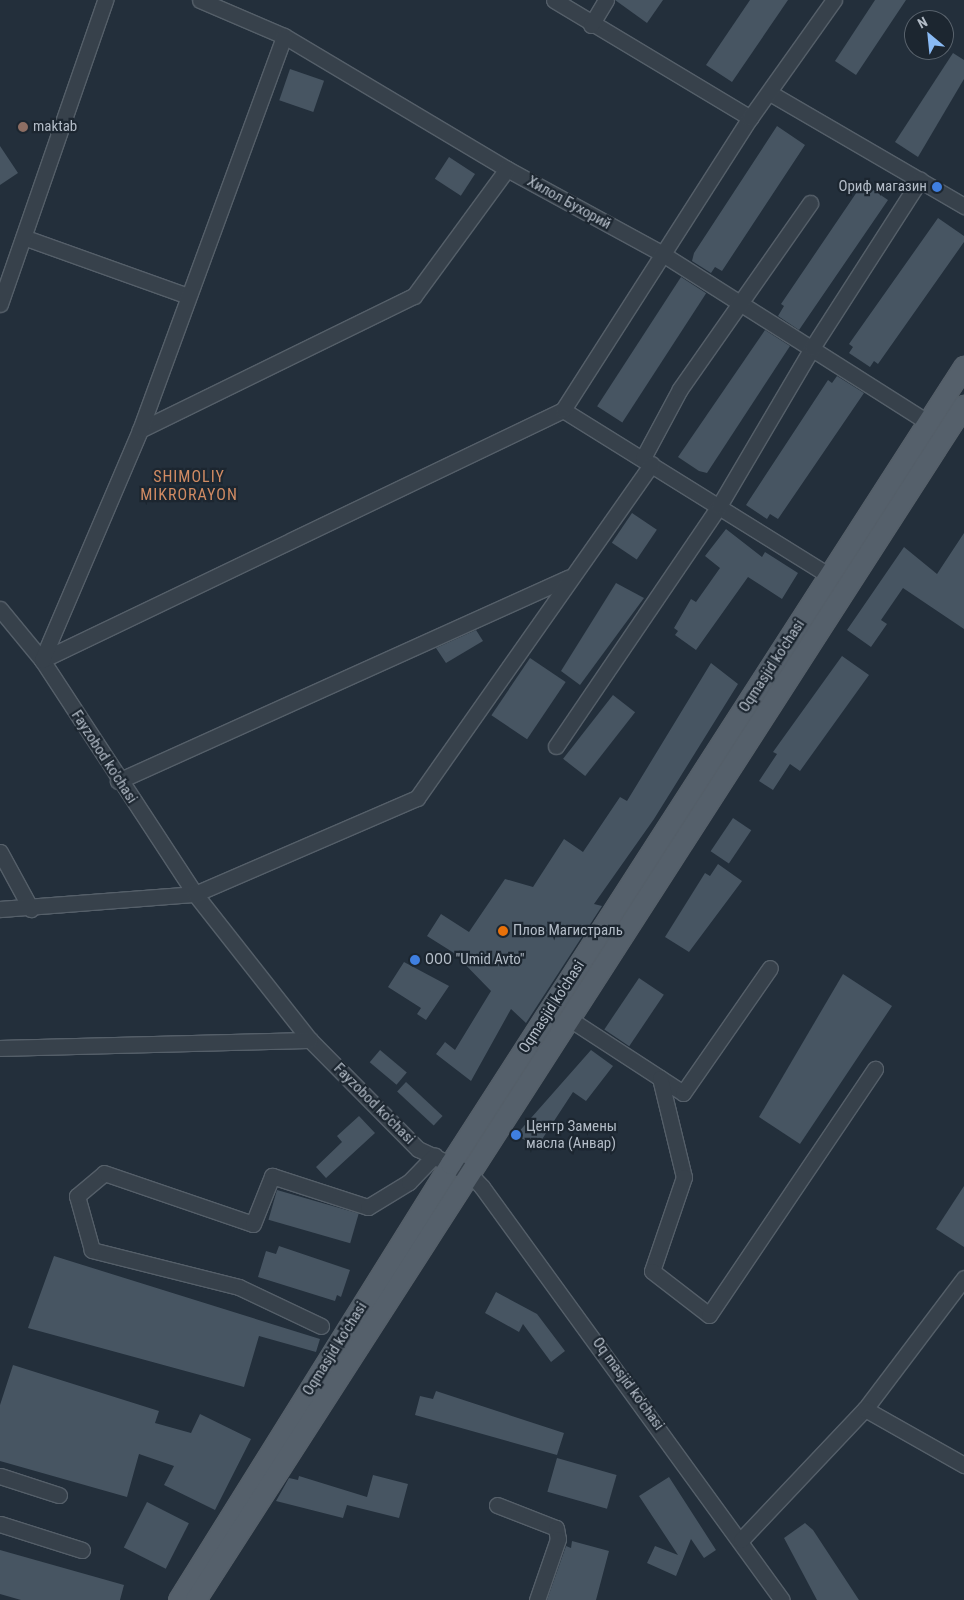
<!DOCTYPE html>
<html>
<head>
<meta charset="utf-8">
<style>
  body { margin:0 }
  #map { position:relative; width:964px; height:1600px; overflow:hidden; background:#232f3b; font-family:"Roboto Condensed",sans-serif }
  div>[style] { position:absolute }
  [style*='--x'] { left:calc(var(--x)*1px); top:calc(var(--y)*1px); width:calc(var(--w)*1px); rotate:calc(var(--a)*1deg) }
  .building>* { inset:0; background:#475562; transform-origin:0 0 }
  .roads { filter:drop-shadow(1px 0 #555f69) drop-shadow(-1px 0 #555f69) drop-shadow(0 1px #555f69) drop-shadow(0 -1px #555f69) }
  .minor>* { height:15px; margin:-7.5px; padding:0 7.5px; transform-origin:7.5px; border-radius:7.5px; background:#37414b }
  .major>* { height:20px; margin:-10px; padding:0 10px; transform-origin:10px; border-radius:10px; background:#55606b }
  .dots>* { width:14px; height:14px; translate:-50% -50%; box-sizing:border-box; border:2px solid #1c2630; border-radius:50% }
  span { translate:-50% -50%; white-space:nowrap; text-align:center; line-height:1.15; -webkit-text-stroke:4.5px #1c2630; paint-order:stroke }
  .poi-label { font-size:15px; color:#b3bcc7 }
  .left { translate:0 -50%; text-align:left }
  .right { translate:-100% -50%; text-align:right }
  .street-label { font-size:15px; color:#b3bcc7 }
  .neighbourhood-label { font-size:16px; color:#d18b63; letter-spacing:1px }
  .north { position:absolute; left:904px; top:10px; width:50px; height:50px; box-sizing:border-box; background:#1c2630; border:1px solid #58626c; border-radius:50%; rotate:332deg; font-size:14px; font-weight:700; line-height:20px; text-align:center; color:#b3bcc7 }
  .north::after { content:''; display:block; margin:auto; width:18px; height:22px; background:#8abbf5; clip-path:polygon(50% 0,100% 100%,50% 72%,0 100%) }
</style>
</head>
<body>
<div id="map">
  <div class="building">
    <i style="clip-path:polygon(615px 0,663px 0,647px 23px)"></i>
    <i style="clip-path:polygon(750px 0,788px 0,732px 82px,706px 65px)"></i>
    <i style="clip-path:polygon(875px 0,906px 0,856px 75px,835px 61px)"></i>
    <i style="clip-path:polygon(953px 53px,964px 60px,964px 79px,918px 157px,895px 142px)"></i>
    <i style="left:290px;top:69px;width:36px;height:33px;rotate:19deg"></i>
    <i style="clip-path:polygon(777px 126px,805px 145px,722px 271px,715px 267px,711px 273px,692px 261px,694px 253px)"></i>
    <i style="clip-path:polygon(0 146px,18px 173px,0 185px)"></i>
    <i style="left:449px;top:157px;width:31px;height:26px;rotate:33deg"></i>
    <i style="clip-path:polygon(863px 183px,888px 200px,799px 330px,778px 316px,784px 306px,781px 304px)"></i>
    <i style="clip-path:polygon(938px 218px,964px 236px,964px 242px,878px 364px,874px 361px,870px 367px,849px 353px,853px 347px,849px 344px)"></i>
    <i style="left:681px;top:277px;width:30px;height:154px;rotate:33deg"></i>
    <i style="clip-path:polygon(765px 330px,790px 346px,707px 473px,699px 471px,678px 457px)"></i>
    <i style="clip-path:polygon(837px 376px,864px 393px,778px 519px,770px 514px,767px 519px,746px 505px,828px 380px,832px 383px)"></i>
    <i style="left:632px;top:513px;width:30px;height:36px;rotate:34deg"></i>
    <i style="clip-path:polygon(726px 529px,762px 557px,765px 552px,798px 573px,782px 599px,748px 577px,696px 650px,675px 635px,678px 631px,674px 628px,691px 599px,696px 602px,720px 568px,705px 556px)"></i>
    <i style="clip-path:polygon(964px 533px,964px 629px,903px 588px,881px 620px,887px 624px,871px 647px,847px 630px,904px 547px,937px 574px)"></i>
    <i style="clip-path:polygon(616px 583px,644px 598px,580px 685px,561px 671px)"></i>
    <i style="clip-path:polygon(476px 630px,483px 641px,446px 663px,436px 648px)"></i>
    <i style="clip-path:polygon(842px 656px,869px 675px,800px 771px,790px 764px,773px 790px,759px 781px,777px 754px,773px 752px)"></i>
    <i style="left:530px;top:658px;width:43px;height:69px;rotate:34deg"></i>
    <i style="clip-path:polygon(711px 663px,738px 684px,654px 819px,594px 904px,602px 906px,526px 1023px,511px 1009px,471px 1081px,436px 1054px,445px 1042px,455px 1050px,491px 991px,454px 953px,427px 936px,441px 914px,469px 932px,505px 879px,533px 887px,564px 839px,583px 852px,620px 797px,627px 801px)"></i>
    <i style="left:613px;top:695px;width:28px;height:81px;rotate:38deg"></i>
    <i style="left:733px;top:818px;width:22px;height:40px;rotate:34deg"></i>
    <i style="clip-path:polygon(718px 864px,742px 881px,689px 952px,665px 937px,705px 873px,710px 876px)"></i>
    <i style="clip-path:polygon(404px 962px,449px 986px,426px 1020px,417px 1014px,421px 1008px,388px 987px)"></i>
    <i style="clip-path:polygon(843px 974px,892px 1006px,800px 1144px,759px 1117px)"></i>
    <i style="left:639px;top:978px;width:30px;height:62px;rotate:34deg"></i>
    <i style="left:380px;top:1050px;width:35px;height:16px;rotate:40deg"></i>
    <i style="clip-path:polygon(591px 1050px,613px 1066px,586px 1101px,573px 1092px,537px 1147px,516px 1135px)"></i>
    <i style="left:406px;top:1082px;width:50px;height:13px;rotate:43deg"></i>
    <i style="clip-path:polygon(359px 1116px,375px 1133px,326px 1178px,316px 1167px,342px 1142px,337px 1136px)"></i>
    <i style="clip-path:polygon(964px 1186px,964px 1247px,936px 1229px)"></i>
    <i style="left:277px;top:1190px;width:85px;height:31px;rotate:16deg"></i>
    <i style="clip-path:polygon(279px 1246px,350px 1270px,341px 1297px,337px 1295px,335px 1301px,258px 1277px,266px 1251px,276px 1254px)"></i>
    <i style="clip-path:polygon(54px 1256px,320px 1339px,316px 1352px,259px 1336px,244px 1387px,28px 1328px)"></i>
    <i style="clip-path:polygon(496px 1292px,537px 1314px,565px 1351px,551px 1362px,523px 1324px,519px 1332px,485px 1313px)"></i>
    <i style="clip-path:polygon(13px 1365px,159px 1411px,155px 1423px,191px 1433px,200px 1414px,251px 1439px,215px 1510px,164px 1485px,174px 1466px,139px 1454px,127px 1497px,0 1461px,0 1405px)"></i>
    <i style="clip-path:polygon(436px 1391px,564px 1433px,557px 1455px,415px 1415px,420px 1396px,433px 1399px)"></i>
    <i style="left:557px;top:1458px;width:62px;height:35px;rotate:16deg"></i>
    <i style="clip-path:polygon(373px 1475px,408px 1484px,399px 1518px,347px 1505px,343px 1518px,276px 1501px,289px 1478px,298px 1480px,299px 1476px,367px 1497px)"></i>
    <i style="clip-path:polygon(669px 1477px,716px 1550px,704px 1558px,691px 1539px,676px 1576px,647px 1563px,655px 1546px,678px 1555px,639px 1496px)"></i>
    <i style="left:147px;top:1502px;width:47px;height:51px;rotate:27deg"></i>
    <i style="clip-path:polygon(805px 1523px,813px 1530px,859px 1600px,817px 1600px,784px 1538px)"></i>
    <i style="clip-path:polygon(572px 1541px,609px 1551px,596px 1600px,547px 1600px,566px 1546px,571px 1548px)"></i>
    <i style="clip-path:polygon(0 1550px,124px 1585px,120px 1600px,21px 1600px,0 1594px)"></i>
  </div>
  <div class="roads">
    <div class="minor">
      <i style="--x:200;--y:0;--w:91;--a:23.2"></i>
      <i style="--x:284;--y:36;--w:260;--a:30.8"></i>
      <i style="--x:507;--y:169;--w:175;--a:28.6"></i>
      <i style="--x:661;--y:253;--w:317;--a:32.4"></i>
      <i style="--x:554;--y:0;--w:229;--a:31"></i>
      <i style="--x:591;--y:25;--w:29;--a:-59"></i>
      <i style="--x:770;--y:93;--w:225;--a:30.2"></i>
      <i style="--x:26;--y:238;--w:172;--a:19.7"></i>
      <i style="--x:0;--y:304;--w:322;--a:-70.9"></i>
      <i style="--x:563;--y:410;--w:314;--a:31.9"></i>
      <i style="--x:140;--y:430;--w:305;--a:-26.1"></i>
      <i style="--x:414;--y:296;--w:157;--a:-53.8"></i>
      <i style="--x:643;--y:458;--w:78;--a:-61.8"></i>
      <i style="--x:680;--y:389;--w:227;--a:-55"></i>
      <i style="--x:0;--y:609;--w:66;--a:50.5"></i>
      <i style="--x:42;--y:660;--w:280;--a:56.8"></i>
      <i style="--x:195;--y:894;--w:186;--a:51.8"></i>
      <i style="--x:310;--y:1040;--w:153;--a:45.3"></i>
      <i style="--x:418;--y:1149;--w:56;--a:25.2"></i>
      <i style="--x:469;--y:1173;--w:19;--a:47"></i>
      <i style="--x:482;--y:1187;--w:510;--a:54.01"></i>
      <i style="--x:42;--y:660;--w:578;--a:-25.63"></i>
      <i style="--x:563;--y:410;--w:347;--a:-57.4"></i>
      <i style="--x:750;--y:118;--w:145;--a:-54.6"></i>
      <i style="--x:42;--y:660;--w:250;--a:-66.9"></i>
      <i style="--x:140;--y:430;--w:419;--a:-69.9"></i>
      <i style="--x:556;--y:746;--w:290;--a:-55.8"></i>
      <i style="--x:719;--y:506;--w:183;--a:-59.5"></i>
      <i style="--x:812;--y:348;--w:200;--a:-57.3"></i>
      <i style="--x:118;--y:781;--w:494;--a:-24.3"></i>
      <i style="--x:0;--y:852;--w:65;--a:61.5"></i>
      <i style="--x:0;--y:909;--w:196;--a:-4.4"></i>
      <i style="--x:195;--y:894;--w:242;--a:-23.4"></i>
      <i style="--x:417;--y:798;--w:408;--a:-54.9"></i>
      <i style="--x:568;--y:1018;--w:137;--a:33.1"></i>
      <i style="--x:683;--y:1093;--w:152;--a:-55.2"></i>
      <i style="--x:0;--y:1048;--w:310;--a:-1.5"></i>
      <i style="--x:660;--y:1078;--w:102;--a:76.4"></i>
      <i style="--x:684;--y:1177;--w:99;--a:108.8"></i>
      <i style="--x:652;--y:1271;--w:72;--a:37.7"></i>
      <i style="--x:709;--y:1315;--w:297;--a:-56"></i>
      <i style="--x:321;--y:1326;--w:91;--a:-154.6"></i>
      <i style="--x:239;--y:1287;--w:152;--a:-165.9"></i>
      <i style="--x:92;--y:1250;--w:56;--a:-105.5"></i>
      <i style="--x:77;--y:1196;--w:35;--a:-40"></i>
      <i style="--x:104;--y:1173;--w:157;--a:18.9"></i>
      <i style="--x:253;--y:1224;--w:52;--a:-68.4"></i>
      <i style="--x:272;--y:1176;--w:101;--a:17.9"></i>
      <i style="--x:368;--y:1207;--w:48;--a:-31.4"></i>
      <i style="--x:409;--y:1182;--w:37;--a:-46"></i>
      <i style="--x:865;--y:1409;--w:164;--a:-52.9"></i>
      <i style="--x:0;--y:1476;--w:62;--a:17.9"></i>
      <i style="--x:497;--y:1505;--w:63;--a:21.3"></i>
      <i style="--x:556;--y:1528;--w:11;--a:80"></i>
      <i style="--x:558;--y:1539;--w:65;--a:109"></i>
      <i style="--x:0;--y:1524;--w:86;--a:17.6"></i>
      <i style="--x:741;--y:1540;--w:180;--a:-46.6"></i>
      <i style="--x:865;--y:1409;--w:114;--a:29.5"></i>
    </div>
    <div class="major">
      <i style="--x:179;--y:1600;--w:514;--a:-58.04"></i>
      <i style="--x:451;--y:1164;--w:948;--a:-57.23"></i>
      <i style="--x:196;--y:1600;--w:1420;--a:-57.25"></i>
    </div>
  </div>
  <div class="dots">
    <i style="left:23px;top:127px;background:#8d6e63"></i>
    <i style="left:937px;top:187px;background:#3f7fe0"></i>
    <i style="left:503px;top:931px;background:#e8710a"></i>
    <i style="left:415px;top:960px;background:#3f7fe0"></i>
    <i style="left:516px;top:1135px;background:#3f7fe0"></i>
  </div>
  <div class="poi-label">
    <span class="left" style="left:33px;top:127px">maktab</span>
    <span class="right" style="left:927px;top:187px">Ориф магазин</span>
    <span class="left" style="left:513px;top:931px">Плов Магистраль</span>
    <span class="left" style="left:425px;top:960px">ООО "Umid Avto"</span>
    <span class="left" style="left:526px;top:1135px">Центр Замены<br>масла (Анвар)</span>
  </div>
  <div class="street-label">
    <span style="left:569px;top:203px;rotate:29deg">Хилол Бухорий</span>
    <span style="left:772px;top:666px;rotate:-57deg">Oqmasjid ko'chasi</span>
    <span style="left:104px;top:757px;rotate:57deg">Fayzobod ko'chasi</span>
    <span style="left:552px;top:1007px;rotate:-57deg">Oqmasjid ko'chasi</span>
    <span style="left:374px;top:1104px;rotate:45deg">Fayzobod ko'chasi</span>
    <span style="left:335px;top:1349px;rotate:-58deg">Oqmasjid ko'chasi</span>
    <span style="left:628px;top:1384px;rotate:54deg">Oq masjid ko'chasi</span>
  </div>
  <div class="neighbourhood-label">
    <span style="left:189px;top:486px">SHIMOLIY<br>MIKRORAYON</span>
  </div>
  <div class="north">N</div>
</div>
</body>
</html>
